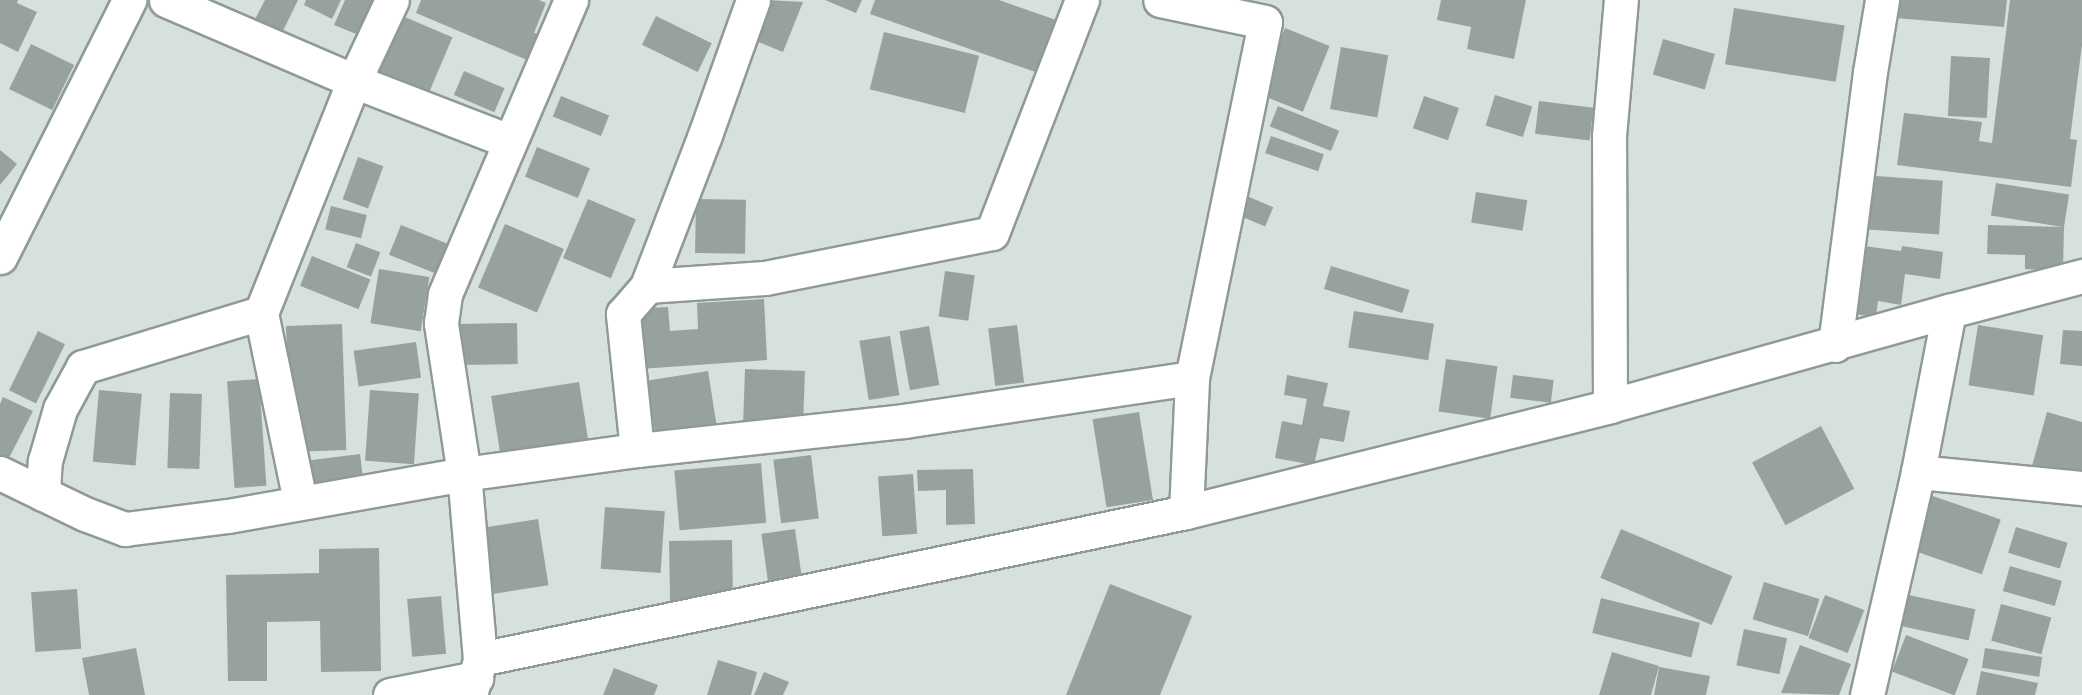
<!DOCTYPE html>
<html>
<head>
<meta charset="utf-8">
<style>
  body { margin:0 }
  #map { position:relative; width:2082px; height:695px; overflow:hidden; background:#d7e1dc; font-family:Inter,sans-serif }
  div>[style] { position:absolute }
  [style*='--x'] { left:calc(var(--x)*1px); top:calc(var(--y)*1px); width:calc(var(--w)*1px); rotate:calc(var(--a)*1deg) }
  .building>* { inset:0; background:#98a29d; transform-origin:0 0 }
  .roads { filter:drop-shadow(2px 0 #909a95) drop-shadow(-2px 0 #909a95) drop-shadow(0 2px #909a95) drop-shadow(0 -2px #909a95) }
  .minor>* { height:33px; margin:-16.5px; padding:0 16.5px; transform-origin:16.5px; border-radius:16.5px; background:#fff }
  span { translate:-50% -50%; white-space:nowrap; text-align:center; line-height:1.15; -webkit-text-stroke:6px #e4efe9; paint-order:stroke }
</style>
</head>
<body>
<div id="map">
  <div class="building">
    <i style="clip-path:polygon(0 0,18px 0,17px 3px,37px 12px,18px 52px,0 43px)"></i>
    <i style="clip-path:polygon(265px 0,298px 0,281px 35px,254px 21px)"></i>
    <i style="clip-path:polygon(306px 0,341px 0,332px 19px,304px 5px)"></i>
    <i style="clip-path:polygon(345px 0,382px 0,366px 38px,334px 25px)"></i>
    <i style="clip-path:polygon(421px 0,539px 0,546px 3px,534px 33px,538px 34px,527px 60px,416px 13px)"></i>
    <i style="clip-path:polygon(767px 0,803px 2px,783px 52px,751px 39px)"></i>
    <i style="clip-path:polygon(825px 0,862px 0,856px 13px)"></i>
    <i style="clip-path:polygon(875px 0,999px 0,1059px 21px,1041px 74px,870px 14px)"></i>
    <i style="clip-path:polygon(1441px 0,1526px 0,1514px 59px,1467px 49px,1471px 27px,1437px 20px)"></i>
    <i style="clip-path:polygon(1897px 0,2007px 0,2004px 27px,1895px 18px)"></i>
    <i style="clip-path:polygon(2010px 0,2082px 0,2082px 45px,2070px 139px,2077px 140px,2071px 187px,1897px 165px,1904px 113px,1982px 122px,1979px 141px,1992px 143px)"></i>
    <i style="left:1734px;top:8px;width:112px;height:57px;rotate:9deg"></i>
    <i style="left:400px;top:15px;width:57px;height:61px;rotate:23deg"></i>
    <i style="left:656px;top:16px;width:62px;height:32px;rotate:26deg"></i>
    <i style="left:1285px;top:28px;width:48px;height:71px;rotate:22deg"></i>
    <i style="left:884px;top:32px;width:98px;height:59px;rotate:14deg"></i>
    <i style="left:1663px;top:39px;width:54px;height:37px;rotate:16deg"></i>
    <i style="left:31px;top:44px;width:48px;height:50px;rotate:26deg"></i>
    <i style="left:1341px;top:47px;width:48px;height:63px;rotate:10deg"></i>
    <i style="left:1951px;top:56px;width:39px;height:60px;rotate:3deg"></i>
    <i style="left:464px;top:71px;width:44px;height:26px;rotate:23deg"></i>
    <i style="left:1495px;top:95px;width:39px;height:32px;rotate:17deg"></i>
    <i style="left:561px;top:96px;width:52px;height:22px;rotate:22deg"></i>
    <i style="left:1424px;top:96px;width:37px;height:34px;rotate:19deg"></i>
    <i style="left:1539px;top:101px;width:55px;height:33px;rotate:7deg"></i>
    <i style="left:1278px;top:106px;width:66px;height:22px;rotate:22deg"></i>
    <i style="left:1271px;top:136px;width:56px;height:18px;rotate:19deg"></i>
    <i style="left:537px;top:147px;width:57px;height:32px;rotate:22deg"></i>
    <i style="clip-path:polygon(0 150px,17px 164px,0 185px)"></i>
    <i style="left:358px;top:157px;width:27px;height:45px;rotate:20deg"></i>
    <i style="left:1862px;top:175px;width:81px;height:54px;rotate:4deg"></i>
    <i style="left:1996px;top:183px;width:74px;height:33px;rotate:9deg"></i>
    <i style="left:1476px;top:192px;width:52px;height:31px;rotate:9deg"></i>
    <i style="left:1242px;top:194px;width:34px;height:21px;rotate:23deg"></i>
    <i style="left:588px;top:199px;width:52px;height:64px;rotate:23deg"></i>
    <i style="left:696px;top:199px;width:50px;height:54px;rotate:1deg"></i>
    <i style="left:331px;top:206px;width:37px;height:24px;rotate:14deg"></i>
    <i style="left:505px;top:224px;width:64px;height:69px;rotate:23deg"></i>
    <i style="left:401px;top:225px;width:57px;height:32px;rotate:22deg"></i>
    <i style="clip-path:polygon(1988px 225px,2064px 227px,2063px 271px,2025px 269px,2025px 255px,1987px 254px)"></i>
    <i style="left:356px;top:243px;width:26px;height:26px;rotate:21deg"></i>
    <i style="clip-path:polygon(1864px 246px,1901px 251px,1902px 246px,1943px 252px,1940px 279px,1905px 274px,1901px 305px,1878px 301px,1876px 317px,1854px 314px)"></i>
    <i style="left:312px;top:256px;width:63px;height:32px;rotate:22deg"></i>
    <i style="left:1331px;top:266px;width:82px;height:24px;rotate:17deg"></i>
    <i style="left:379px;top:269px;width:51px;height:55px;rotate:9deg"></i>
    <i style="left:945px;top:271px;width:30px;height:46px;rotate:8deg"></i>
    <i style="clip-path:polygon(764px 299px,767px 360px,640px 369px,637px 309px,668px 307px,670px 331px,698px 329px,697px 303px)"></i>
    <i style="left:1354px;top:311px;width:81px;height:37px;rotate:9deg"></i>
    <i style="left:517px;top:323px;width:41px;height:59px;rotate:89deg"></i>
    <i style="left:342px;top:324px;width:126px;height:56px;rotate:88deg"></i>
    <i style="left:1017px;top:325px;width:58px;height:29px;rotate:83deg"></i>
    <i style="left:1978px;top:325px;width:66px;height:61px;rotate:9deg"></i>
    <i style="left:929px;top:326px;width:60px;height:30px;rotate:80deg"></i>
    <i style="clip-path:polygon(2063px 330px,2082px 331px,2082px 366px,2060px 364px)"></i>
    <i style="left:38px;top:331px;width:30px;height:66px;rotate:26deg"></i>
    <i style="left:890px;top:336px;width:60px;height:31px;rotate:81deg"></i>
    <i style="left:416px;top:342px;width:36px;height:63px;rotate:82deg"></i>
    <i style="left:1446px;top:359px;width:52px;height:53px;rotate:8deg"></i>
    <i style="left:745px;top:369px;width:60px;height:52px;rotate:2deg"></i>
    <i style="left:708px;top:371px;width:55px;height:62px;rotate:81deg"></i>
    <i style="clip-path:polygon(1287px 375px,1328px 383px,1323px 406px,1350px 411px,1344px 442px,1320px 438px,1314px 465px,1275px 458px,1282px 421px,1302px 425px,1307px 399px,1284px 395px)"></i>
    <i style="left:1513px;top:375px;width:41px;height:23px;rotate:7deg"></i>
    <i style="left:259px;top:379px;width:107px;height:32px;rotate:86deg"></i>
    <i style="left:579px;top:382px;width:59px;height:89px;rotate:81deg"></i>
    <i style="left:99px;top:390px;width:43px;height:72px;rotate:5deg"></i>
    <i style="left:370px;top:390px;width:49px;height:71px;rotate:4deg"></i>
    <i style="left:170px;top:393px;width:32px;height:75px;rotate:2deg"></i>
    <i style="clip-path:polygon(3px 397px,33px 411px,8px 460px,0 456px,0 404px)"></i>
    <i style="left:1139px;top:412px;width:89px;height:47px;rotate:81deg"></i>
    <i style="clip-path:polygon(2047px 412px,2082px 422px,2082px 480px,2032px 466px)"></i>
    <i style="left:1821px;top:426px;width:71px;height:78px;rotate:62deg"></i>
    <i style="left:360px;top:454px;width:31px;height:55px;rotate:83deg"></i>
    <i style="left:811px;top:455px;width:64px;height:38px;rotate:83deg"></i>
    <i style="left:761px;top:463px;width:60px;height:87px;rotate:85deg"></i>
    <i style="clip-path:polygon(973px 469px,975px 524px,946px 525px,946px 490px,918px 491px,917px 470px)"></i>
    <i style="left:913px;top:474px;width:60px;height:35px;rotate:86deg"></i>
    <i style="left:1927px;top:494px;width:78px;height:58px;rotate:19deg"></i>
    <i style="left:605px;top:507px;width:60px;height:62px;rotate:4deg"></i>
    <i style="left:538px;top:519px;width:67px;height:63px;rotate:81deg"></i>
    <i style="left:2016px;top:527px;width:54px;height:27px;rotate:17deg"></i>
    <i style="left:795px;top:529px;width:61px;height:34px;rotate:82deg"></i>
    <i style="left:1621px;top:529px;width:121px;height:53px;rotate:23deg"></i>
    <i style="left:732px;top:540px;width:61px;height:63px;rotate:89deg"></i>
    <i style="clip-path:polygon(379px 548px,381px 671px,321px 672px,320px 621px,267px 622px,267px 681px,228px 681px,226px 575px,319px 573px,319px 549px)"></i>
    <i style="left:2010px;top:566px;width:54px;height:26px;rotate:16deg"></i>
    <i style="left:1764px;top:582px;width:58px;height:39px;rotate:17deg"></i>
    <i style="clip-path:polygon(1110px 584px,1192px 616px,1160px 695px,1066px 695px)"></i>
    <i style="left:77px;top:589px;width:60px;height:46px;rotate:86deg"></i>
    <i style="left:1904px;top:594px;width:73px;height:32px;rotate:12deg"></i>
    <i style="left:1825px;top:595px;width:42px;height:46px;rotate:21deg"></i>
    <i style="left:441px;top:596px;width:58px;height:34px;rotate:85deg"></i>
    <i style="left:1601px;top:598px;width:102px;height:36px;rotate:14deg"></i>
    <i style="left:2001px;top:604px;width:52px;height:38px;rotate:15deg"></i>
    <i style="left:1744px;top:629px;width:44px;height:37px;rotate:12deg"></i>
    <i style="left:1906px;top:635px;width:67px;height:39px;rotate:21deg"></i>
    <i style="clip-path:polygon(1800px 645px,1851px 664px,1839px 695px,1781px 693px)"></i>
    <i style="clip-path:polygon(136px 648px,145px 695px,89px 695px,82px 658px)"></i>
    <i style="left:1985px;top:648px;width:58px;height:20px;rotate:9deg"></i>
    <i style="clip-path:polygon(1612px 652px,1659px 666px,1651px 695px,1599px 695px)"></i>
    <i style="clip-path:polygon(718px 660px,757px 672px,751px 695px,707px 695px)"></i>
    <i style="clip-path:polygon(1659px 667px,1710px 676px,1706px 695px,1654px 695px)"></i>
    <i style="clip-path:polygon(614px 668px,658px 685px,654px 695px,603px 695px)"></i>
    <i style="clip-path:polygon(1981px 671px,2038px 683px,2035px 695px,1976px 695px)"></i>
    <i style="clip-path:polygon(764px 672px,789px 682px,783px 695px,754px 695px)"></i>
  </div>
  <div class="roads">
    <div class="minor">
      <i style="--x:166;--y:0;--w:205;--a:23.3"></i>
      <i style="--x:354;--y:81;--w:166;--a:21.2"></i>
      <i style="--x:0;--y:257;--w:288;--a:-63.3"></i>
      <i style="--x:647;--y:286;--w:118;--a:-3.9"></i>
      <i style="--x:765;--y:278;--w:231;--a:-11.2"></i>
      <i style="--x:992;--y:233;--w:250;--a:-68.9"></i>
      <i style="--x:1835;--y:345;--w:275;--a:-82.7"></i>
      <i style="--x:1870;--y:72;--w:73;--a:-80.5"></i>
      <i style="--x:1610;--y:406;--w:270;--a:-90.2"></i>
      <i style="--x:1609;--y:136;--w:137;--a:-85"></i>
      <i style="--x:637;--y:450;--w:137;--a:-95.9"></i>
      <i style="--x:623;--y:314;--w:37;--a:-49"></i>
      <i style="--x:647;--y:286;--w:162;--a:-69"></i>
      <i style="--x:705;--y:135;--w:143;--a:-70.4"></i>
      <i style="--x:1918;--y:472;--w:164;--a:-79.1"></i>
      <i style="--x:1949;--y:311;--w:138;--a:-14.7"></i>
      <i style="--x:0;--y:473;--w:94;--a:25.8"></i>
      <i style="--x:85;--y:514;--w:43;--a:20.6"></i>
      <i style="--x:125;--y:529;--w:104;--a:-7.2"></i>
      <i style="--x:228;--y:516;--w:240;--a:-10.1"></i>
      <i style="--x:464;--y:474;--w:175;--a:-7.9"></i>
      <i style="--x:637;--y:450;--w:269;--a:-6.2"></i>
      <i style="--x:904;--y:421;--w:291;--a:-8.5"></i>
      <i style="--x:43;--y:494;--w:33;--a:-87"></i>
      <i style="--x:45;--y:461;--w:54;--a:-73.9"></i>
      <i style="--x:60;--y:409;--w:48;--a:-61.3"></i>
      <i style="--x:83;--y:367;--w:186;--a:-16.9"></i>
      <i style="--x:300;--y:501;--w:192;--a:-101.7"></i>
      <i style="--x:261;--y:313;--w:250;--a:-68.2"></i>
      <i style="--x:354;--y:81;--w:89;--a:-64.9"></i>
      <i style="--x:1186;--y:512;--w:437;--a:-14"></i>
      <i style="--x:1610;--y:406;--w:352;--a:-15.7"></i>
      <i style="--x:480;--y:659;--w:721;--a:-11.76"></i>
      <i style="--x:1186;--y:512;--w:134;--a:-87.4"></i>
      <i style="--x:1192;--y:378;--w:363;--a:-78.4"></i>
      <i style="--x:1265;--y:22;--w:107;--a:-168.2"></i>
      <i style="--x:390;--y:695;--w:88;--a:-11.2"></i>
      <i style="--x:470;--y:695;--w:37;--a:-74"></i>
      <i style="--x:480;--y:659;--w:186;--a:-94.9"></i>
      <i style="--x:464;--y:474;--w:153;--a:-98.7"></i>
      <i style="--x:441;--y:323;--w:29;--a:-82"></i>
      <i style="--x:445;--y:294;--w:320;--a:-66.8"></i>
      <i style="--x:1867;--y:695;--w:229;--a:-77.1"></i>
      <i style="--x:1918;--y:472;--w:165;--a:5.6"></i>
    </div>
  </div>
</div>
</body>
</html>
